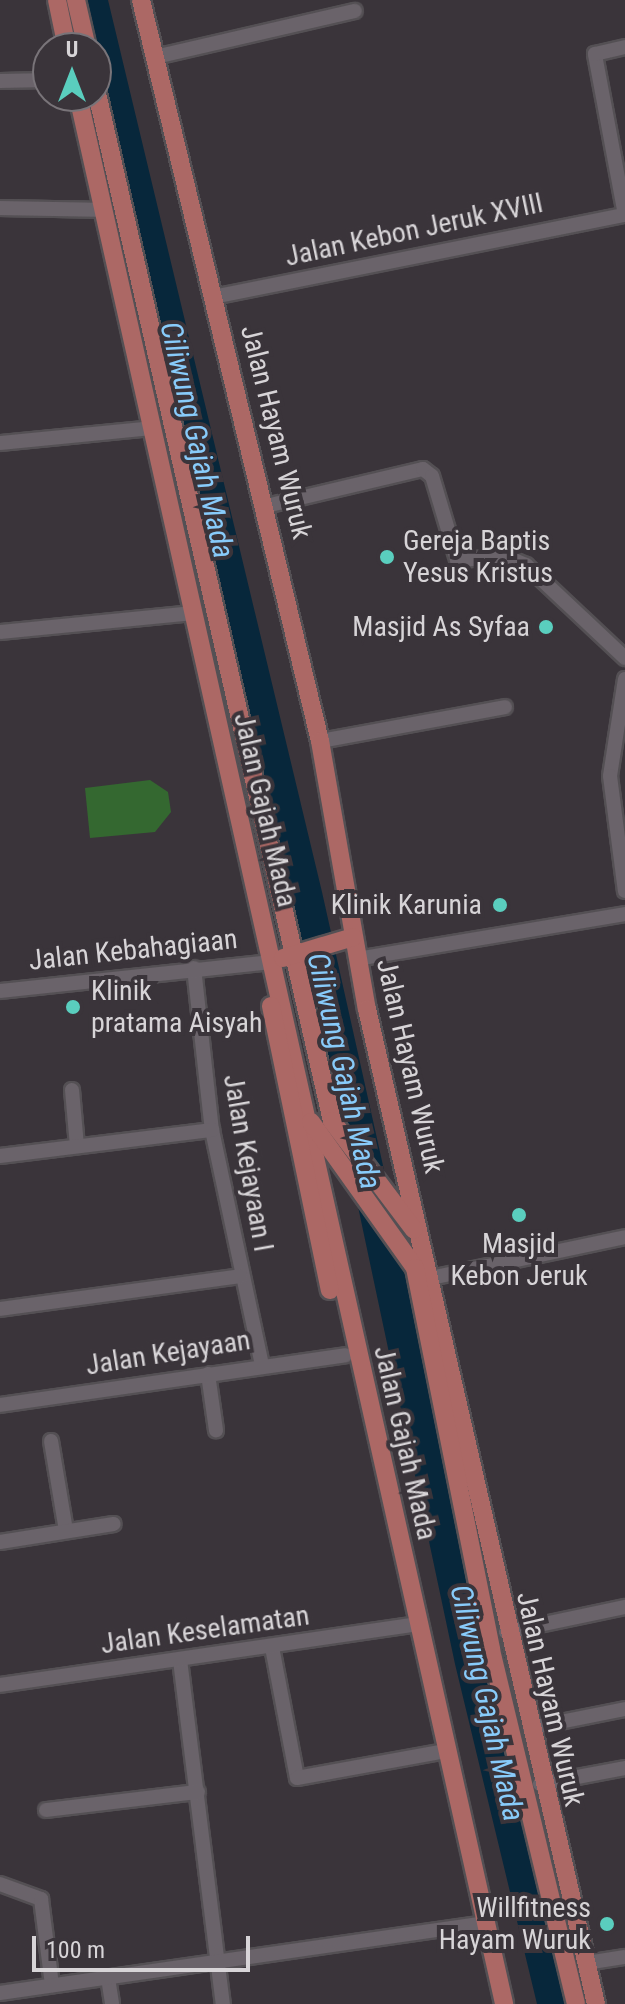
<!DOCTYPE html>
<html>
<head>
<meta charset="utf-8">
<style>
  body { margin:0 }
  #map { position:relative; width:625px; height:2004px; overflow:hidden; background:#3a343a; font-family:"Roboto Condensed",sans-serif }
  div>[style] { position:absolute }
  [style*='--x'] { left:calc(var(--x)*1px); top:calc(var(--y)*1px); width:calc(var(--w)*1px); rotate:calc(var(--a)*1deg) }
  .green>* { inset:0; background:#346830 }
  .water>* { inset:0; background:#07273b }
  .roads { filter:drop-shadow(2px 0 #545054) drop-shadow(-2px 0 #545054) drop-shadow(0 2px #545054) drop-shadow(0 -2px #545054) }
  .minor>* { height:14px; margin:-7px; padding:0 7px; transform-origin:7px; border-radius:7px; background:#6a636a }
  .major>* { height:18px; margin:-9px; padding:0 9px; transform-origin:9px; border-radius:9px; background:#ac6865 }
  .dots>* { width:22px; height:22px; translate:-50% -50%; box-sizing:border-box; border:4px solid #3a343a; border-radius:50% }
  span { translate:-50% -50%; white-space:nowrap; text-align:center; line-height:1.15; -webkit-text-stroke:8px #3a343a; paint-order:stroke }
  .street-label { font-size:28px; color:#d7d4d7 }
  .poi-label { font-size:28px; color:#d7d4d7 }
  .left { translate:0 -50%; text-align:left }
  .right { translate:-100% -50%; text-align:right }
  .water-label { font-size:30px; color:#88cbfa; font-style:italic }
  .north { position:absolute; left:32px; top:32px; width:80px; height:80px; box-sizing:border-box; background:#3a343a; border:2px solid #797479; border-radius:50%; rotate:0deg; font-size:22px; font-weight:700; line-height:32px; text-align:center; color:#d7d4d7 }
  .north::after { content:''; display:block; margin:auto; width:28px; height:36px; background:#5acebe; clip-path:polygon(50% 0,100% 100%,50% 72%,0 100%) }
  .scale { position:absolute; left:32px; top:1936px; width:218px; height:36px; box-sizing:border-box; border:4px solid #d7d4d7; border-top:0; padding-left:10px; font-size:24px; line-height:28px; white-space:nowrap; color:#d7d4d7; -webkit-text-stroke:6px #3a343a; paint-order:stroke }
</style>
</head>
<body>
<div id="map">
  <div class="green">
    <i style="clip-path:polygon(150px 780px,168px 792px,171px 812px,155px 832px,90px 838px,85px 788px)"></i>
  </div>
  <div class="water">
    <i style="clip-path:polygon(80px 0,108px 0,322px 892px,570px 2004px,537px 2004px,455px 1664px,314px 999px)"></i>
  </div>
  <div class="roads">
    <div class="minor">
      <i style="--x:155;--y:57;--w:205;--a:-13"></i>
      <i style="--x:0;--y:81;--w:48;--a:-1.2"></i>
      <i style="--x:0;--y:208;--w:103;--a:1.1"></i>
      <i style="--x:625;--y:215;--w:164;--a:-100.6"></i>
      <i style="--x:595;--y:54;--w:31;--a:-13"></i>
      <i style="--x:213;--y:297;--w:420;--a:-11.3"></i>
      <i style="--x:0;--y:443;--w:153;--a:-5.6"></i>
      <i style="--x:266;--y:506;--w:161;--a:-13.3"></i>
      <i style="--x:423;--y:469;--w:11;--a:38"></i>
      <i style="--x:432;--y:476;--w:88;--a:73.4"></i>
      <i style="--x:457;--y:560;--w:50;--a:-3.4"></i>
      <i style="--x:507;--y:557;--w:21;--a:23"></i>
      <i style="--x:526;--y:565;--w:136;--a:43.2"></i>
      <i style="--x:0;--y:632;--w:195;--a:-5.6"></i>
      <i style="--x:625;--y:679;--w:98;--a:98.8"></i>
      <i style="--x:610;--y:776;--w:116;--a:82.6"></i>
      <i style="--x:320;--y:741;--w:188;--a:-10.4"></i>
      <i style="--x:357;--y:959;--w:272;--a:-9.5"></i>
      <i style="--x:194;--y:968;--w:163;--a:83.7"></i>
      <i style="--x:212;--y:1130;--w:240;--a:78"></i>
      <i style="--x:0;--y:991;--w:273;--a:-6.1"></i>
      <i style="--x:72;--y:1090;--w:56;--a:84.9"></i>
      <i style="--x:0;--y:1156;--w:214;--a:-7"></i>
      <i style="--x:431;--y:1278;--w:198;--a:-11.9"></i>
      <i style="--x:0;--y:1309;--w:243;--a:-7.8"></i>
      <i style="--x:208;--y:1374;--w:57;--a:81.9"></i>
      <i style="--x:0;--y:1405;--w:349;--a:-8.2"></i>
      <i style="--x:51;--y:1441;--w:91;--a:80.5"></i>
      <i style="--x:0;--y:1542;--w:115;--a:-9"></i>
      <i style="--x:506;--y:1632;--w:122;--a:-11.9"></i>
      <i style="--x:272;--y:1647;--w:133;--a:79.2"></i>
      <i style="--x:297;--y:1778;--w:151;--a:-10.3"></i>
      <i style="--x:180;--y:1660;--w:347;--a:82.9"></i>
      <i style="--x:0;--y:1685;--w:421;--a:-8.3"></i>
      <i style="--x:530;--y:1728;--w:97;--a:-11.3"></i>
      <i style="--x:540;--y:1784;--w:86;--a:-10.7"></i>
      <i style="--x:46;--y:1810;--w:153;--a:-6.8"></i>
      <i style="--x:0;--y:1884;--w:44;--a:20.1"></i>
      <i style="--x:41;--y:1899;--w:87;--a:82.7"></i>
      <i style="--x:586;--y:1963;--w:39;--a:-9"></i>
      <i style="--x:108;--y:1978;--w:26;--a:81"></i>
      <i style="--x:0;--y:1993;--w:493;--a:-8.2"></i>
    </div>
    <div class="major">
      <i style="--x:57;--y:0;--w:49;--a:78.2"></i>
      <i style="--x:76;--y:0;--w:49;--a:77.1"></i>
      <i style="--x:141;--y:0;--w:762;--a:76.42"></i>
      <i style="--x:320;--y:741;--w:272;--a:80.1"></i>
      <i style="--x:367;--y:1009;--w:1021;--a:77.04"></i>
      <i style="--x:96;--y:89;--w:1059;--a:77.12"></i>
      <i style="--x:332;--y:1121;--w:136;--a:53"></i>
      <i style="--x:78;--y:96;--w:1955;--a:77.41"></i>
      <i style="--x:283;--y:958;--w:73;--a:-16.7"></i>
      <i style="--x:271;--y:1006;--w:290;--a:78.3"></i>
      <i style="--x:311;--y:1122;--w:179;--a:54.5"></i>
      <i style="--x:415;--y:1268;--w:389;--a:78.7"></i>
      <i style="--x:491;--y:1650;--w:364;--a:76.5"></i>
    </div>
  </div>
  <div class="dots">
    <i style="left:387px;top:557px;background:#5acebe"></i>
    <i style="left:546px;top:627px;background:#5acebe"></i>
    <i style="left:500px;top:905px;background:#5acebe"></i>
    <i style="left:73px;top:1007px;background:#5acebe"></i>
    <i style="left:519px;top:1215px;background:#5acebe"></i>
    <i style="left:607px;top:1924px;background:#5acebe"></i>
  </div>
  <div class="street-label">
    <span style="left:414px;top:230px;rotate:-12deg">Jalan Kebon Jeruk XVIII</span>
    <span style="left:276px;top:432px;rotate:76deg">Jalan Hayam Wuruk</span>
    <span style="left:265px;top:810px;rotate:77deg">Jalan Gajah Mada</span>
    <span style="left:133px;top:950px;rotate:-6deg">Jalan Kebahagiaan</span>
    <span style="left:410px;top:1066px;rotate:77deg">Jalan Hayam Wuruk</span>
    <span style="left:248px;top:1163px;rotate:80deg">Jalan Kejayaan I</span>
    <span style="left:168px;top:1353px;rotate:-9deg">Jalan Kejayaan</span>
    <span style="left:405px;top:1443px;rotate:77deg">Jalan Gajah Mada</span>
    <span style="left:205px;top:1630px;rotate:-8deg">Jalan Keselamatan</span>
    <span style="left:550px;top:1699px;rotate:77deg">Jalan Hayam Wuruk</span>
  </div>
  <div class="poi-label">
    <span class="left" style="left:403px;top:557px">Gereja Baptis<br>Yesus Kristus</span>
    <span class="right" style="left:530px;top:627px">Masjid As Syfaa</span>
    <span class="right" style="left:482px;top:905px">Klinik Karunia</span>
    <span class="left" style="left:91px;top:1007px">Klinik<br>pratama Aisyah</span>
    <span style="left:519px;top:1260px">Masjid<br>Kebon Jeruk</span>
    <span class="right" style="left:591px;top:1924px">Willfitness<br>Hayam Wuruk</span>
  </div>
  <div class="water-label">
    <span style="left:197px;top:440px;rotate:77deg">Ciliwung Gajah Mada</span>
    <span style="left:344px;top:1071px;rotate:77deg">Ciliwung Gajah Mada</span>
    <span style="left:487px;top:1703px;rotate:77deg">Ciliwung Gajah Mada</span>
  </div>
  <div class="north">U</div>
  <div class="scale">100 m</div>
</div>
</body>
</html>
